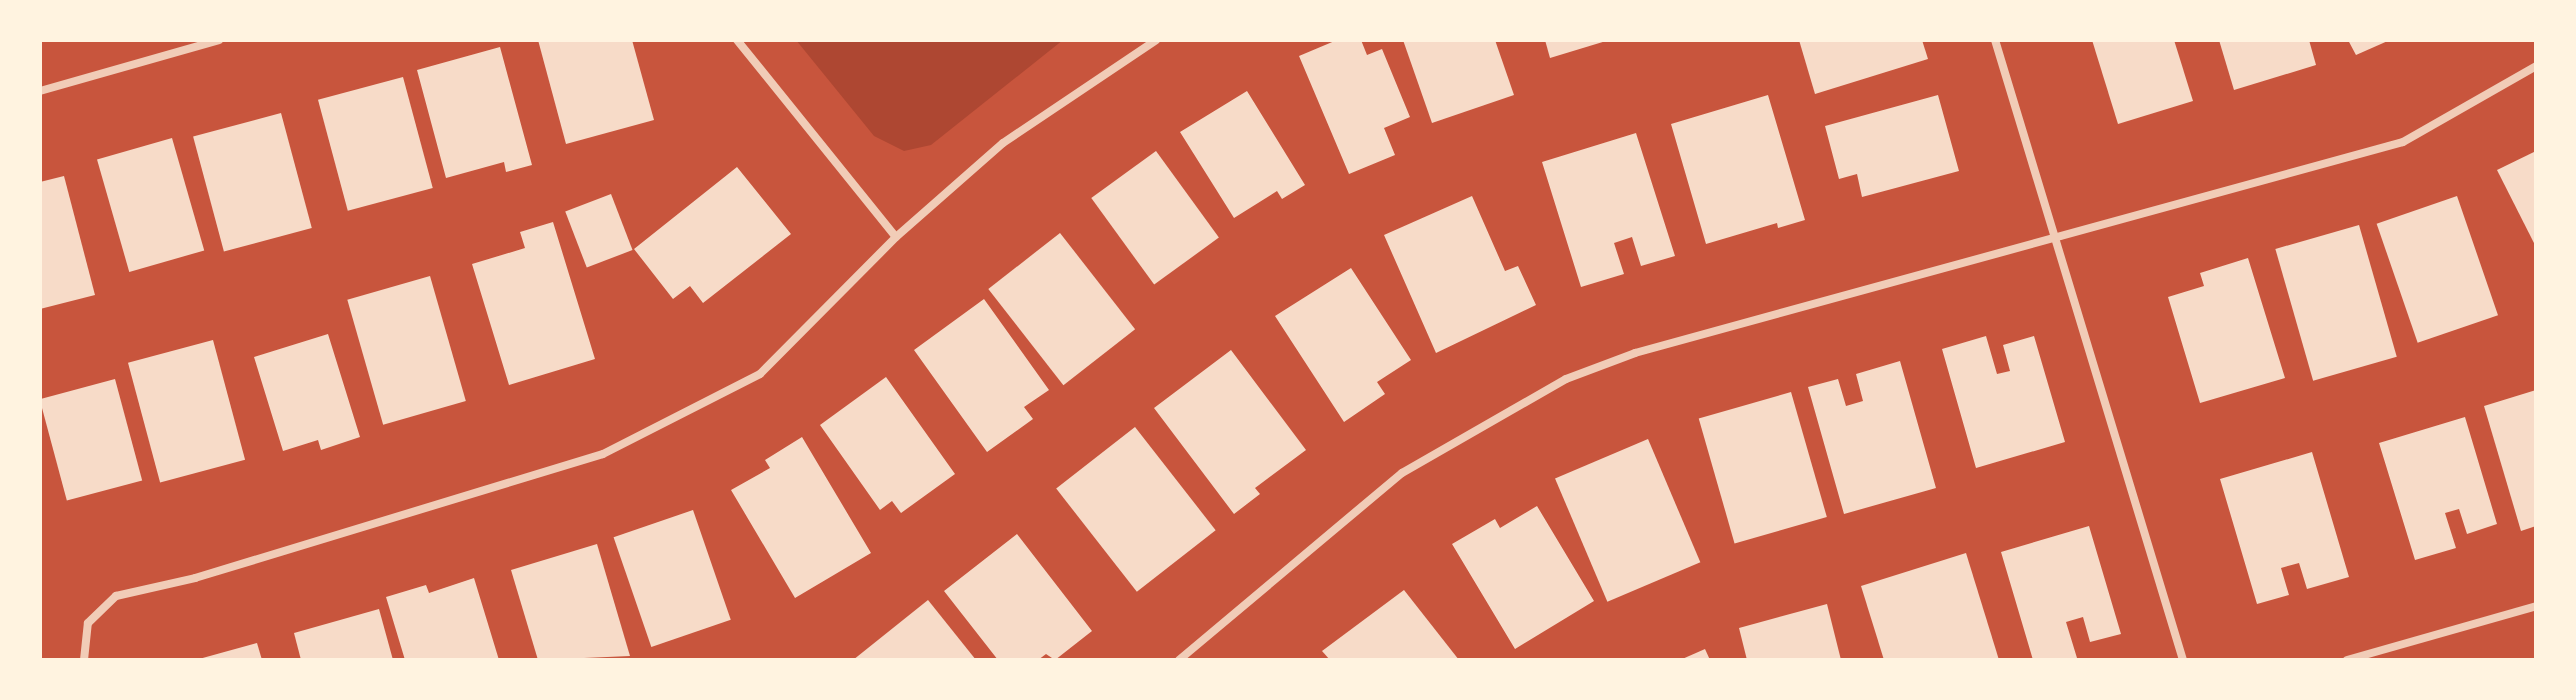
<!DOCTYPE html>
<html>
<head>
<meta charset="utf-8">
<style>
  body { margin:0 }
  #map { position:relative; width:2576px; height:700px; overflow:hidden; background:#c8553d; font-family:"IBM Plex Serif",serif }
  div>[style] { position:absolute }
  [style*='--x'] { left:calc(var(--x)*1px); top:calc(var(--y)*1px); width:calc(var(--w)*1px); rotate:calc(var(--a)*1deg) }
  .green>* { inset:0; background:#ae4732 }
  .building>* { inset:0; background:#f7dbc8; transform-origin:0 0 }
  .minor>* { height:8px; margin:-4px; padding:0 4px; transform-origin:4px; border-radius:4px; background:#f1ccb7 }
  span { translate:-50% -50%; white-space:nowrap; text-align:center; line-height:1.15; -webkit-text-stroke:8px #fff3e0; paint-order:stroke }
  .frame { position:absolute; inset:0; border:42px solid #fff3e0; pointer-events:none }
</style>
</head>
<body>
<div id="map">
  <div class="green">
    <i style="clip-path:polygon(796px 40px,1063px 40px,931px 145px,904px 151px,874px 136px)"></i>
  </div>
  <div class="building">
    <i style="clip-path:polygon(538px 40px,632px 40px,654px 120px,566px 144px)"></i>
    <i style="clip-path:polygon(1337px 40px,1361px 40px,1367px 55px,1382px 49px,1410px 117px,1384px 128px,1395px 155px,1349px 174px,1299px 56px)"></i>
    <i style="clip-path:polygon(1403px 40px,1495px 40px,1514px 95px,1432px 123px)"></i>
    <i style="clip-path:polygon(1545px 40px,1606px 40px,1606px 41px,1550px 58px)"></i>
    <i style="clip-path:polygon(1799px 40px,1922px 40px,1928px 59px,1815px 94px)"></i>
    <i style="clip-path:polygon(2092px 40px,2174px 40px,2193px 101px,2118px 124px)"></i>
    <i style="clip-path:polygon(2219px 40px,2309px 40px,2316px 65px,2234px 90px)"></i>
    <i style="clip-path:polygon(2348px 40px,2390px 40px,2356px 55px)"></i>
    <i style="clip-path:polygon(500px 47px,532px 165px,506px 172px,504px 162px,446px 178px,417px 70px)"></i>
    <i style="left:403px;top:77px;width:115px;height:88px;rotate:75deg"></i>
    <i style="clip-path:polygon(1247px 91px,1305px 185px,1282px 199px,1277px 191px,1234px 218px,1180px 132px)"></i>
    <i style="clip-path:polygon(1768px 95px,1805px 220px,1778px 228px,1777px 223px,1706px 244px,1671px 124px)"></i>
    <i style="clip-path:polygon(1938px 95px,1959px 171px,1862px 197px,1857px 174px,1839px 179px,1825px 126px)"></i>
    <i style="left:281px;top:113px;width:119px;height:91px;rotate:75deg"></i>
    <i style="clip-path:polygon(1636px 133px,1675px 256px,1641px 266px,1632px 237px,1614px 243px,1624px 274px,1581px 287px,1542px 162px)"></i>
    <i style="left:172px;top:138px;width:117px;height:78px;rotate:74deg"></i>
    <i style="left:1156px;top:151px;width:107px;height:80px;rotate:54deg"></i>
    <i style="clip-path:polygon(2536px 151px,2536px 247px,2497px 170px)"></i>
    <i style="clip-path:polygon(737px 167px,791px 234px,703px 303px,690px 286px,673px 299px,634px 249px)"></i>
    <i style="clip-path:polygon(64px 176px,95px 295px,40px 309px,40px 182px)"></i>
    <i style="left:611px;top:194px;width:60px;height:49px;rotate:69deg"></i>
    <i style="clip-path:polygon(1472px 196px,1505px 271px,1518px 266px,1536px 305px,1436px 353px,1384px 235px)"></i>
    <i style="left:2457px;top:196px;width:126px;height:85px;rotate:71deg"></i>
    <i style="clip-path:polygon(553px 222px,595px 359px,509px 385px,472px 264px,525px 248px,520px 232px)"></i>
    <i style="left:2359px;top:225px;width:137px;height:87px;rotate:74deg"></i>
    <i style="left:1060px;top:233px;width:122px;height:91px;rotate:52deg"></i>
    <i style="clip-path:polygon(2248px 258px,2285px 378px,2200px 403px,2168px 297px,2204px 286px,2200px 273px)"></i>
    <i style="clip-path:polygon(1351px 268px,1411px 360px,1377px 382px,1385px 394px,1344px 422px,1275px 316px)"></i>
    <i style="left:430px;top:276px;width:130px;height:86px;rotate:74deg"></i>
    <i style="clip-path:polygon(984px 299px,1049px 390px,1024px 407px,1033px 419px,987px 452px,914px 350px)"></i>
    <i style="clip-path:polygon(328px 334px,360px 437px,321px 450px,318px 440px,283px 451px,254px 357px)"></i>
    <i style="clip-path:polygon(1986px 336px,1997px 374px,2010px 371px,2003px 345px,2034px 336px,2065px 442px,1976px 468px,1942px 349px)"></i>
    <i style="left:213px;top:340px;width:124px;height:88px;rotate:75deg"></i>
    <i style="clip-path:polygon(1231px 350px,1306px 450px,1255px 488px,1260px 494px,1234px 514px,1154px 408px)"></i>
    <i style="clip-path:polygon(1900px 361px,1936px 488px,1844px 514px,1808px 387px,1838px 379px,1846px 406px,1863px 401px,1856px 374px)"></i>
    <i style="clip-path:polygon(886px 377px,955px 474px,901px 513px,892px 501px,880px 510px,820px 425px)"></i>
    <i style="left:115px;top:379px;width:105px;height:78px;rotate:75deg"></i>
    <i style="clip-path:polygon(2536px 390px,2536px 526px,2521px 531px,2484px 406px)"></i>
    <i style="left:1791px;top:392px;width:130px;height:96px;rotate:74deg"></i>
    <i style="clip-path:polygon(2465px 417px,2497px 524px,2467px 534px,2459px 509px,2445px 513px,2456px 548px,2415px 560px,2379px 443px)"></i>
    <i style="left:1135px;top:427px;width:131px;height:100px;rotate:52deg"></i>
    <i style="clip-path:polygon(802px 437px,871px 553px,795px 598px,731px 490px,770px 468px,765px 460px)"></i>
    <i style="left:1648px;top:439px;width:134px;height:101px;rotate:67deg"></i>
    <i style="clip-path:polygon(2312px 452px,2349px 577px,2307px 589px,2299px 563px,2281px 568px,2289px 595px,2257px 604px,2220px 479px)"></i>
    <i style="clip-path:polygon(1537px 506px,1594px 601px,1515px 649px,1452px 544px,1495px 519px,1500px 528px)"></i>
    <i style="left:693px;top:510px;width:116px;height:84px;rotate:71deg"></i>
    <i style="clip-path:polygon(2089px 526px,2121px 634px,2090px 642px,2083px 617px,2066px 622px,2077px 658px,2033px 660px,2001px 552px)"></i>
    <i style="clip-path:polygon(1017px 534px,1092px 631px,1055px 660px,1046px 654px,1038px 660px,998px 660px,944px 591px)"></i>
    <i style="clip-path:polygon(597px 544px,630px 656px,538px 660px,511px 570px)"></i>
    <i style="clip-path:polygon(1966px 553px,1999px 660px,1884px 660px,1861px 586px)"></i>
    <i style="clip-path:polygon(474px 578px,499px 660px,405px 660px,386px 597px,426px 585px,429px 593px)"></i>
    <i style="clip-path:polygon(1404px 590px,1459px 660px,1330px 660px,1322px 651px)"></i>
    <i style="clip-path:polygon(928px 600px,976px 660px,853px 660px)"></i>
    <i style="clip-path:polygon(1827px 604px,1841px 660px,1747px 660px,1739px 628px)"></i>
    <i style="clip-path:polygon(379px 609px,393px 660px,301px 660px,294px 633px)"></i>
    <i style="clip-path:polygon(257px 643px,262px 660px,199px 660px,199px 659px)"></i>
    <i style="clip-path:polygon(1705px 649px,1710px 660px,1680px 660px)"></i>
  </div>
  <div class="minor">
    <i style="--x:737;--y:40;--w:253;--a:51.1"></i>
    <i style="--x:1995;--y:40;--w:648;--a:73.13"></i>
    <i style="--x:40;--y:91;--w:186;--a:-15.9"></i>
    <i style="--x:84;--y:660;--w:37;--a:-84"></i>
    <i style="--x:88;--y:623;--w:39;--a:-44"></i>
    <i style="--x:116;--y:596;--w:81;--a:-12.8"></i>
    <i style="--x:195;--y:578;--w:426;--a:-16.9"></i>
    <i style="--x:603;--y:454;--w:176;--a:-27"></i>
    <i style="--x:760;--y:374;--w:193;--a:-45.2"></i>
    <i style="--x:896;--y:237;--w:142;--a:-41.3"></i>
    <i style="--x:1003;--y:143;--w:184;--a:-33.9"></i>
    <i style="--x:1179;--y:660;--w:291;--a:-40"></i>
    <i style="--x:1402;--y:473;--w:189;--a:-29.8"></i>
    <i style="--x:1566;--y:379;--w:74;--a:-20.6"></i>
    <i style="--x:1635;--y:353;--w:796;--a:-15.36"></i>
    <i style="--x:2403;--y:142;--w:153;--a:-29.7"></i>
    <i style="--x:2347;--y:660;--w:197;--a:-15.9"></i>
  </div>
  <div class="frame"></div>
</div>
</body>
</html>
